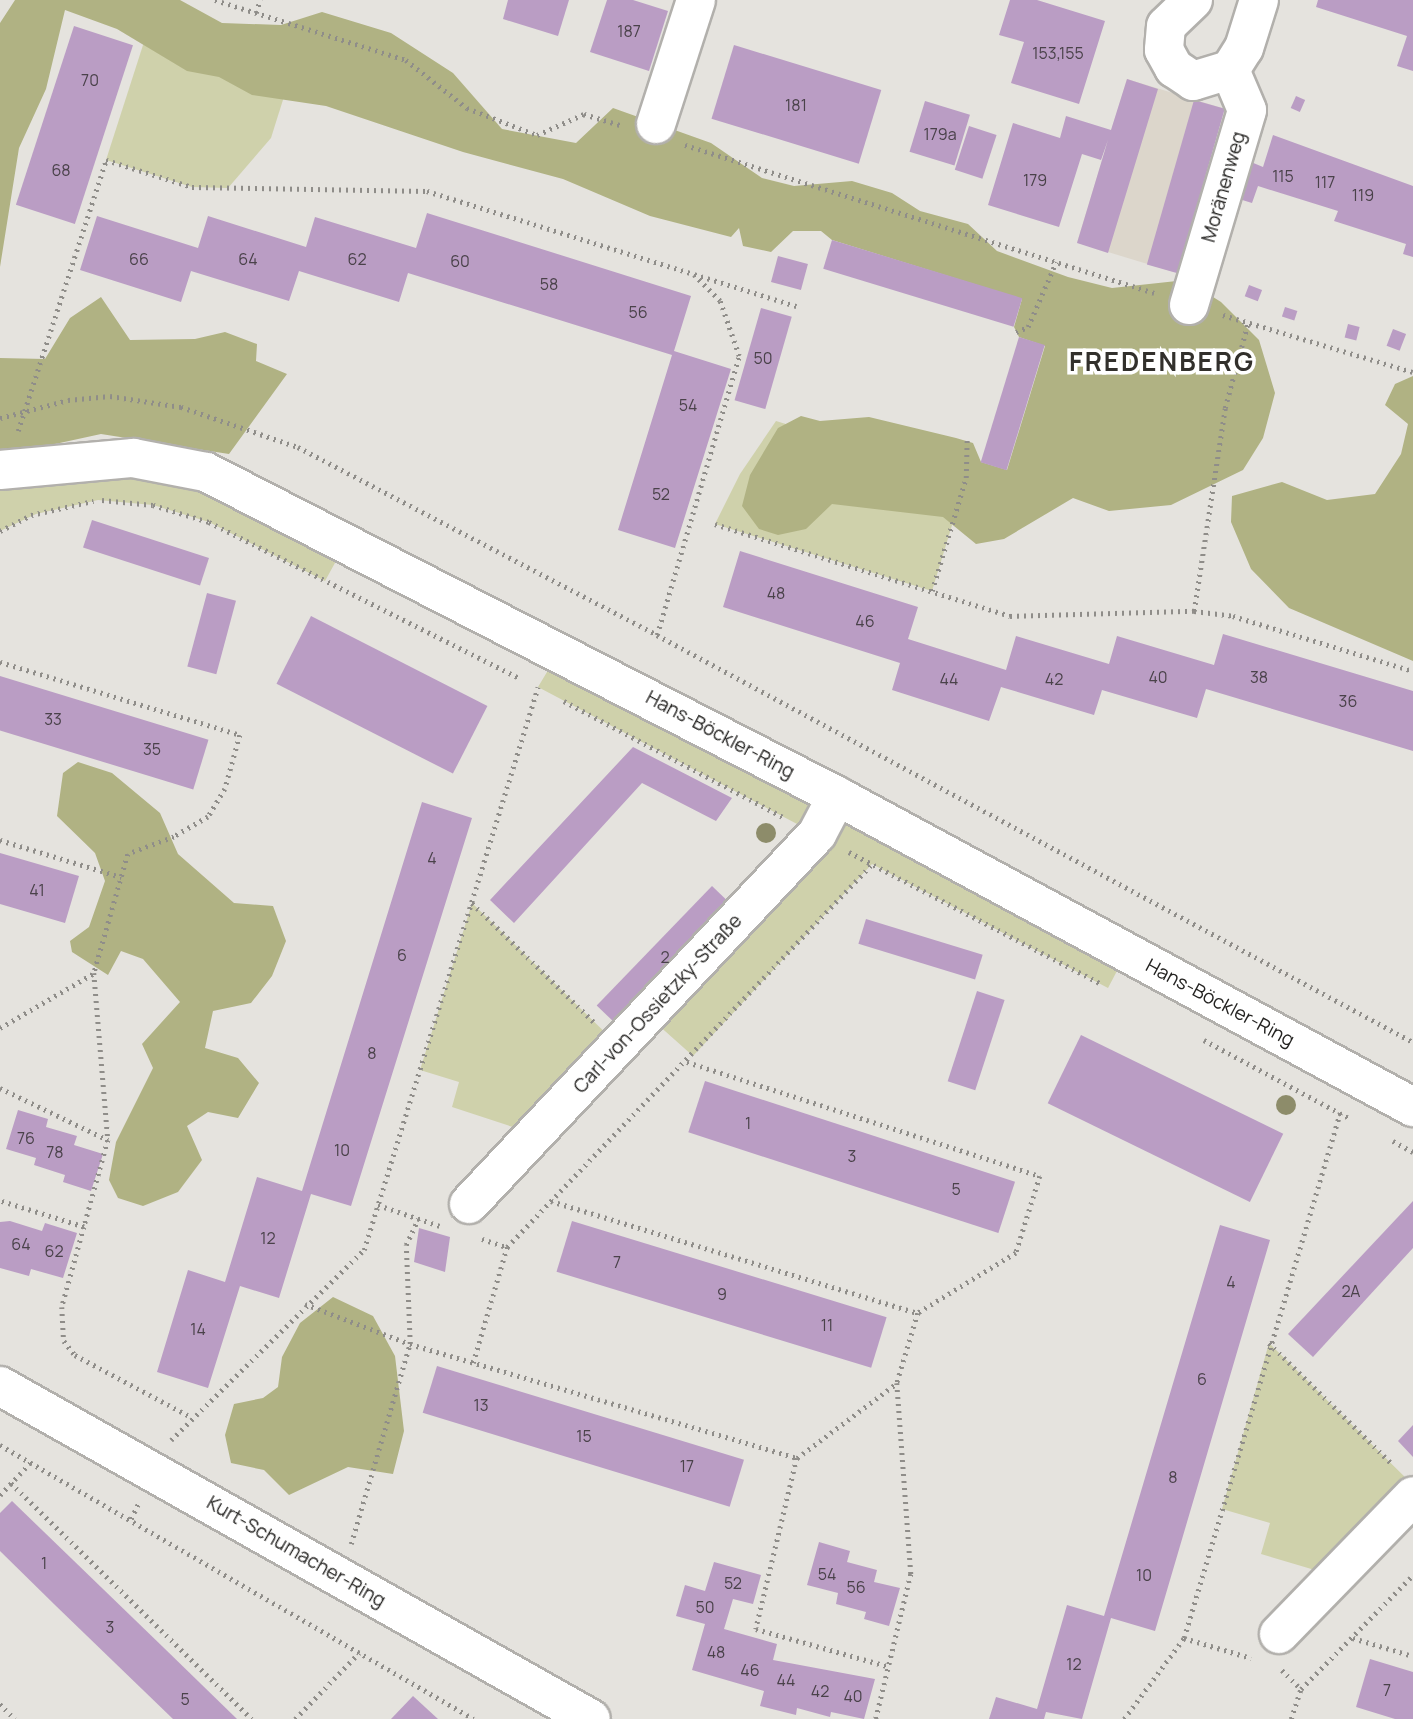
<!DOCTYPE html>
<html>
<head>
<meta charset="utf-8">
<style>
  body { margin:0 }
  #map { position:relative; width:1413px; height:1719px; overflow:hidden; background:#e5e3de; font-family:Manrope,sans-serif }
  div>[style] { position:absolute }
  [style*='--x'] { left:calc(var(--x)*1px); top:calc(var(--y)*1px); width:calc(var(--w)*1px); rotate:calc(var(--a)*1deg) }
  .built>* { inset:0; background:#dcd6cb; transform-origin:0 0 }
  .green>* { inset:0; background:#cfd1ab }
  .forest>* { inset:0; background:#b0b283 }
  .building>* { inset:0; background:#ba9dc4; transform-origin:0 0 }
  .path>* { height:4.5px; margin-top:-2.25px; transform-origin:0; background:repeating-linear-gradient(90deg,#8f8d89 0 2px,transparent 0 7px) }
  .roads { filter:drop-shadow(2px 0 #b2b0ac) drop-shadow(-2px 0 #b2b0ac) drop-shadow(0 2px #b2b0ac) drop-shadow(0 -2px #b2b0ac) }
  .minor>* { height:38px; margin:-19px; padding:0 19px; transform-origin:19px; border-radius:19px; background:#fff }
  .trees>* { width:20px; height:20px; margin:-10px; border-radius:50%; background:#8d8c6a }
  span { translate:-50% -50%; white-space:nowrap; text-align:center; line-height:1.15; -webkit-text-stroke:7px #fff; paint-order:stroke }
  .number-label { font-size:16px; color:#4a424a }
  .number-label span { -webkit-text-stroke-width:0 }
  .street-label { font-size:19px; color:#242321 }
  .district-label { font-size:26px; color:#32302c; font-weight:700; letter-spacing:2px }
</style>
</head>
<body>
<div id="map">
  <div class="built">
    <i style="left:1127px;top:79px;width:102px;height:171px;rotate:17deg"></i>
  </div>
  <div class="green">
    <i style="clip-path:polygon(144px 42px,287px 87px,271px 138px,228px 188px,192px 187px,106px 160px)"></i>
    <i style="clip-path:polygon(776px 421px,966px 479px,932px 591px,715px 524px,740px 474px)"></i>
    <i style="clip-path:polygon(133px 458px,346px 543px,325px 581px,209px 522px,153px 505px,98px 500px,36px 514px,0 531px,0 470px)"></i>
    <i style="clip-path:polygon(559px 652px,1127px 952px,1108px 988px,872px 864px,693px 1056px,647px 1015px,816px 834px,538px 687px)"></i>
    <i style="clip-path:polygon(472px 903px,618px 1045px,534px 1134px,452px 1107px,459px 1082px,420px 1070px)"></i>
    <i style="clip-path:polygon(1269px 1343px,1413px 1485px,1335px 1576px,1261px 1554px,1270px 1523px,1222px 1509px)"></i>
  </div>
  <div class="forest">
    <i style="clip-path:polygon(15px 0,180px 0,222px 23px,281px 25px,322px 12px,391px 33px,453px 73px,502px 129px,576px 143px,613px 108px,711px 143px,762px 178px,794px 186px,852px 181px,892px 193px,920px 211px,968px 224px,997px 251px,1068px 277px,1112px 288px,1186px 280px,1221px 302px,1259px 340px,1275px 393px,1263px 438px,1243px 470px,1171px 505px,1109px 511px,1073px 498px,1004px 539px,976px 544px,943px 517px,832px 504px,806px 529px,778px 535px,759px 529px,742px 506px,750px 475px,778px 428px,801px 416px,820px 421px,869px 417px,956px 438px,973px 443px,981px 462px,1007px 470px,1045px 346px,1019px 337px,1014px 327px,1022px 299px,832px 240px,821px 231px,793px 231px,771px 252px,743px 246px,739px 228px,731px 237px,650px 216px,563px 179px,463px 152px,326px 106px,252px 95px,219px 77px,187px 71px,117px 29px,65px 10px,46px 89px,19px 148px,0 267px,0 23px)"></i>
    <i style="clip-path:polygon(101px 297px,130px 340px,195px 339px,225px 332px,257px 344px,256px 361px,287px 374px,229px 454px,101px 434px,0 456px,0 358px,45px 359px,70px 318px)"></i>
    <i style="clip-path:polygon(1413px 376px,1413px 661px,1289px 608px,1251px 569px,1231px 522px,1232px 496px,1282px 482px,1327px 500px,1375px 494px,1401px 454px,1408px 424px,1385px 405px,1395px 384px)"></i>
    <i style="clip-path:polygon(78px 762px,112px 773px,160px 813px,178px 854px,234px 903px,273px 906px,286px 941px,272px 976px,251px 1003px,213px 1011px,205px 1048px,238px 1058px,259px 1083px,238px 1118px,208px 1112px,187px 1126px,202px 1160px,178px 1192px,143px 1206px,118px 1198px,109px 1180px,116px 1142px,153px 1068px,142px 1044px,180px 1002px,143px 959px,121px 951px,108px 975px,72px 952px,70px 941px,89px 927px,105px 881px,95px 853px,57px 816px,63px 773px)"></i>
    <i style="clip-path:polygon(333px 1297px,373px 1316px,395px 1356px,404px 1431px,393px 1474px,348px 1467px,289px 1495px,264px 1470px,231px 1463px,225px 1435px,234px 1404px,263px 1398px,278px 1387px,282px 1357px,300px 1323px)"></i>
  </div>
  <div class="building">
    <i style="clip-path:polygon(508px 0,569px 0,558px 36px,503px 19px)"></i>
    <i style="clip-path:polygon(607px 0,633px 0,668px 11px,649px 71px,590px 52px)"></i>
    <i style="clip-path:polygon(1010px 0,1037px 0,1105px 21px,1079px 104px,1011px 83px,1024px 42px,999px 35px)"></i>
    <i style="clip-path:polygon(1318px 0,1413px 0,1413px 71px,1397px 66px,1407px 36px,1316px 7px)"></i>
    <i style="left:74px;top:26px;width:62px;height:188px;rotate:18deg"></i>
    <i style="left:734px;top:45px;width:154px;height:77px;rotate:17deg"></i>
    <i style="clip-path:polygon(1127px 79px,1158px 89px,1108px 253px,1077px 243px,1108px 140px,1101px 160px,1082px 154px,1059px 227px,988px 205px,1013px 123px,1060px 138px,1066px 116px,1111px 130px)"></i>
    <i style="left:1296px;top:96px;width:10px;height:13px;rotate:24deg"></i>
    <i style="left:1194px;top:100px;width:32px;height:171px;rotate:16deg"></i>
    <i style="left:925px;top:101px;width:47px;height:53px;rotate:17deg"></i>
    <i style="left:969px;top:126px;width:29px;height:46px;rotate:18deg"></i>
    <i style="clip-path:polygon(1273px 135px,1413px 186px,1413px 257px,1403px 254px,1406px 244px,1334px 221px,1338px 211px,1258px 186px,1252px 203px,1239px 199px,1251px 162px,1263px 167px)"></i>
    <i style="clip-path:polygon(427px 213px,691px 296px,674px 351px,731px 369px,675px 548px,618px 530px,672px 355px,408px 273px,399px 302px,299px 271px,289px 301px,191px 271px,181px 302px,80px 270px,97px 216px,198px 248px,208px 216px,306px 247px,315px 217px,416px 248px)"></i>
    <i style="left:832px;top:240px;width:199px;height:30px;rotate:17deg"></i>
    <i style="left:778px;top:256px;width:31px;height:27px;rotate:15deg"></i>
    <i style="left:1249px;top:285px;width:14px;height:12px;rotate:21deg"></i>
    <i style="left:1285px;top:307px;width:13px;height:10px;rotate:18deg"></i>
    <i style="left:761px;top:308px;width:32px;height:96px;rotate:16deg"></i>
    <i style="left:1348px;top:324px;width:12px;height:14px;rotate:14deg"></i>
    <i style="left:1393px;top:329px;width:14px;height:18px;rotate:21deg"></i>
    <i style="left:1019px;top:337px;width:27px;height:131px;rotate:17deg"></i>
    <i style="left:92px;top:520px;width:123px;height:29px;rotate:18deg"></i>
    <i style="clip-path:polygon(740px 551px,918px 607px,908px 639px,1006px 670px,1016px 636px,1109px 664px,1117px 636px,1214px 665px,1223px 634px,1413px 691px,1413px 751px,1206px 689px,1197px 718px,1102px 690px,1094px 715px,1001px 687px,989px 721px,892px 690px,900px 663px,723px 607px)"></i>
    <i style="left:207px;top:593px;width:30px;height:76px;rotate:15deg"></i>
    <i style="left:311px;top:616px;width:198px;height:76px;rotate:27deg"></i>
    <i style="left:0;top:676px;width:218px;height:52px;rotate:17deg"></i>
    <i style="clip-path:polygon(633px 747px,732px 798px,716px 821px,642px 783px,514px 923px,490px 900px)"></i>
    <i style="clip-path:polygon(422px 802px,472px 818px,351px 1206px,311px 1194px,279px 1298px,240px 1286px,208px 1388px,157px 1372px,188px 1270px,225px 1282px,257px 1177px,302px 1191px)"></i>
    <i style="clip-path:polygon(0 853px,79px 876px,65px 923px,0 904px)"></i>
    <i style="left:712px;top:886px;width:30px;height:166px;rotate:44deg"></i>
    <i style="left:866px;top:919px;width:122px;height:26px;rotate:17deg"></i>
    <i style="left:977px;top:991px;width:29px;height:95px;rotate:18deg"></i>
    <i style="left:1081px;top:1035px;width:225px;height:76px;rotate:26deg"></i>
    <i style="left:705px;top:1081px;width:326px;height:54px;rotate:18deg"></i>
    <i style="clip-path:polygon(18px 1110px,48px 1119px,46px 1127px,77px 1136px,74px 1145px,103px 1154px,91px 1191px,63px 1182px,65px 1175px,34px 1165px,36px 1158px,6px 1149px)"></i>
    <i style="clip-path:polygon(1413px 1201px,1413px 1248px,1313px 1357px,1288px 1334px)"></i>
    <i style="clip-path:polygon(10px 1221px,42px 1231px,45px 1223px,77px 1233px,63px 1278px,31px 1269px,29px 1276px,0 1268px,0 1222px)"></i>
    <i style="left:572px;top:1221px;width:329px;height:53px;rotate:17deg"></i>
    <i style="clip-path:polygon(1220px 1225px,1270px 1240px,1155px 1631px,1111px 1618px,1082px 1719px,1046px 1712px,1044px 1719px,989px 1719px,996px 1697px,1037px 1709px,1067px 1605px,1104px 1616px)"></i>
    <i style="clip-path:polygon(419px 1228px,450px 1237px,445px 1272px,414px 1262px)"></i>
    <i style="left:437px;top:1366px;width:321px;height:49px;rotate:17deg"></i>
    <i style="clip-path:polygon(1413px 1425px,1413px 1457px,1398px 1441px)"></i>
    <i style="clip-path:polygon(12px 1501px,163px 1647px,237px 1719px,173px 1719px,56px 1606px,0 1551px,0 1513px)"></i>
    <i style="clip-path:polygon(819px 1542px,850px 1551px,847px 1562px,877px 1570px,874px 1582px,900px 1588px,889px 1626px,864px 1619px,866px 1612px,836px 1604px,838px 1593px,807px 1585px)"></i>
    <i style="clip-path:polygon(714px 1562px,761px 1575px,753px 1604px,733px 1599px,724px 1629px,777px 1644px,773px 1660px,875px 1679px,864px 1719px,831px 1712px,830px 1717px,797px 1708px,796px 1715px,760px 1706px,764px 1691px,692px 1670px,705px 1624px,676px 1616px,685px 1585px,705px 1591px)"></i>
    <i style="clip-path:polygon(1370px 1659px,1413px 1672px,1413px 1719px,1395px 1719px,1356px 1707px)"></i>
    <i style="clip-path:polygon(413px 1696px,438px 1719px,391px 1719px)"></i>
  </div>
  <div class="path">
    <i style="--x:215;--y:0;--w:200;--a:17.4"></i>
    <i style="--x:406;--y:60;--w:78;--a:38.2"></i>
    <i style="--x:467;--y:108;--w:75;--a:21.1"></i>
    <i style="--x:537;--y:135;--w:51;--a:-24.1"></i>
    <i style="--x:584;--y:114;--w:38;--a:17"></i>
    <i style="--x:256;--y:13;--w:14;--a:-73"></i>
    <i style="--x:685;--y:145;--w:492;--a:17.5"></i>
    <i style="--x:1223;--y:315;--w:198;--a:16.7"></i>
    <i style="--x:1016;--y:332;--w:13;--a:-23"></i>
    <i style="--x:1028;--y:327;--w:71;--a:-66.7"></i>
    <i style="--x:0;--y:418;--w:70;--a:-14.8"></i>
    <i style="--x:68;--y:400;--w:42;--a:-5.4"></i>
    <i style="--x:110;--y:396;--w:72;--a:8.8"></i>
    <i style="--x:181;--y:407;--w:124;--a:18.9"></i>
    <i style="--x:298;--y:447;--w:405;--a:27.6"></i>
    <i style="--x:657;--y:635;--w:859;--a:28.3"></i>
    <i style="--x:18;--y:431;--w:285;--a:-72"></i>
    <i style="--x:106;--y:160;--w:90;--a:17.4"></i>
    <i style="--x:192;--y:187;--w:235;--a:1"></i>
    <i style="--x:427;--y:191;--w:387;--a:17.3"></i>
    <i style="--x:102;--y:500;--w:51;--a:5.6"></i>
    <i style="--x:153;--y:505;--w:59;--a:16.9"></i>
    <i style="--x:209;--y:522;--w:347;--a:26.7"></i>
    <i style="--x:715;--y:524;--w:309;--a:17.3"></i>
    <i style="--x:1010;--y:616;--w:184;--a:-1.6"></i>
    <i style="--x:1194;--y:611;--w:39;--a:7"></i>
    <i style="--x:1233;--y:616;--w:188;--a:17"></i>
    <i style="--x:0;--y:531;--w:35;--a:-27"></i>
    <i style="--x:31;--y:515;--w:64;--a:-12.7"></i>
    <i style="--x:932;--y:591;--w:118;--a:-73.3"></i>
    <i style="--x:966;--y:478;--w:40;--a:-88.6"></i>
    <i style="--x:1194;--y:611;--w:205;--a:-81.3"></i>
    <i style="--x:1225;--y:408;--w:88;--a:-74.9"></i>
    <i style="--x:657;--y:635;--w:291;--a:-73.6"></i>
    <i style="--x:739;--y:356;--w:58;--a:-109.1"></i>
    <i style="--x:720;--y:301;--w:37;--a:-135"></i>
    <i style="--x:0;--y:662;--w:251;--a:16.9"></i>
    <i style="--x:240;--y:735;--w:56;--a:105.5"></i>
    <i style="--x:225;--y:789;--w:33;--a:121"></i>
    <i style="--x:208;--y:817;--w:39;--a:150"></i>
    <i style="--x:174;--y:837;--w:49;--a:159.7"></i>
    <i style="--x:128;--y:854;--w:124;--a:105.9"></i>
    <i style="--x:94;--y:973;--w:168;--a:85.2"></i>
    <i style="--x:108;--y:1140;--w:90;--a:105.4"></i>
    <i style="--x:84;--y:1227;--w:88;--a:-162.8"></i>
    <i style="--x:564;--y:701;--w:250;--a:27.9"></i>
    <i style="--x:0;--y:840;--w:127;--a:17"></i>
    <i style="--x:849;--y:852;--w:284;--a:27.6"></i>
    <i style="--x:472;--y:903;--w:170;--a:44.3"></i>
    <i style="--x:0;--y:1028;--w:109;--a:-30.3"></i>
    <i style="--x:1204;--y:1040;--w:167;--a:28.3"></i>
    <i style="--x:687;--y:1062;--w:371;--a:17.9"></i>
    <i style="--x:1040;--y:1176;--w:81;--a:107.3"></i>
    <i style="--x:1016;--y:1253;--w:115;--a:148.5"></i>
    <i style="--x:918;--y:1313;--w:73;--a:106.7"></i>
    <i style="--x:897;--y:1383;--w:192;--a:85.8"></i>
    <i style="--x:911;--y:1574;--w:149;--a:103.6"></i>
    <i style="--x:0;--y:1088;--w:120;--a:25.7"></i>
    <i style="--x:1393;--y:1141;--w:23;--a:29"></i>
    <i style="--x:551;--y:1201;--w:384;--a:17"></i>
    <i style="--x:378;--y:1205;--w:65;--a:18.7"></i>
    <i style="--x:84;--y:1227;--w:83;--a:105.4"></i>
    <i style="--x:62;--y:1307;--w:34;--a:87"></i>
    <i style="--x:64;--y:1341;--w:18;--a:52"></i>
    <i style="--x:75;--y:1355;--w:132;--a:28.1"></i>
    <i style="--x:482;--y:1239;--w:26;--a:18"></i>
    <i style="--x:305;--y:1304;--w:112;--a:20.9"></i>
    <i style="--x:410;--y:1344;--w:403;--a:16.4"></i>
    <i style="--x:797;--y:1458;--w:125;--a:-36.9"></i>
    <i style="--x:1269;--y:1343;--w:174;--a:44.5"></i>
    <i style="--x:473;--y:1363;--w:121;--a:-73.7"></i>
    <i style="--x:507;--y:1247;--w:529;--a:-46.38"></i>
    <i style="--x:171;--y:1440;--w:271;--a:-44.6"></i>
    <i style="--x:364;--y:1250;--w:589;--a:-72.83"></i>
    <i style="--x:0;--y:1445;--w:547;--a:30.03"></i>
    <i style="--x:797;--y:1458;--w:176;--a:103.5"></i>
    <i style="--x:756;--y:1629;--w:136;--a:15.8"></i>
    <i style="--x:11;--y:1483;--w:337;--a:44.4"></i>
    <i style="--x:0;--y:1495;--w:45;--a:-46.8"></i>
    <i style="--x:131;--y:1519;--w:17;--a:-65"></i>
    <i style="--x:351;--y:1544;--w:209;--a:-73.6"></i>
    <i style="--x:410;--y:1344;--w:99;--a:-92.3"></i>
    <i style="--x:406;--y:1245;--w:29;--a:-65"></i>
    <i style="--x:1184;--y:1638;--w:548;--a:-73.45"></i>
    <i style="--x:1353;--y:1638;--w:63;--a:16.7"></i>
    <i style="--x:1282;--y:1670;--w:27;--a:45"></i>
    <i style="--x:0;--y:1704;--w:21;--a:45"></i>
    <i style="--x:295;--y:1719;--w:92;--a:-45.9"></i>
    <i style="--x:1124;--y:1719;--w:101;--a:-53.5"></i>
    <i style="--x:1184;--y:1638;--w:70;--a:16.6"></i>
    <i style="--x:1291;--y:1719;--w:32;--a:-72"></i>
    <i style="--x:1301;--y:1689;--w:160;--a:-45.5"></i>
  </div>
  <div class="roads">
    <div class="minor">
      <i style="--x:1193;--y:0;--w:37;--a:136"></i>
      <i style="--x:1166;--y:26;--w:24;--a:95"></i>
      <i style="--x:1164;--y:50;--w:21;--a:61"></i>
      <i style="--x:1174;--y:68;--w:23;--a:34"></i>
      <i style="--x:1193;--y:81;--w:39;--a:-17"></i>
      <i style="--x:1230;--y:70;--w:26;--a:-58"></i>
      <i style="--x:1244;--y:48;--w:50;--a:-72.6"></i>
      <i style="--x:656;--y:124;--w:130;--a:-72.1"></i>
      <i style="--x:1189;--y:305;--w:203;--a:-73.4"></i>
      <i style="--x:1247;--y:110;--w:43;--a:-113"></i>
      <i style="--x:0;--y:470;--w:134;--a:-5.2"></i>
      <i style="--x:133;--y:458;--w:74;--a:10.9"></i>
      <i style="--x:206;--y:472;--w:709;--a:27.18"></i>
      <i style="--x:837;--y:796;--w:655;--a:28.37"></i>
      <i style="--x:469;--y:1204;--w:508;--a:-46.76"></i>
      <i style="--x:817;--y:834;--w:43;--a:-62.2"></i>
      <i style="--x:0;--y:1386;--w:678;--a:29.4"></i>
      <i style="--x:1279;--y:1634;--w:192;--a:-45.8"></i>
    </div>
  </div>
  <div class="trees">
    <i style="left:766px;top:833px"></i>
    <i style="left:1286px;top:1105px"></i>
  </div>
  <div class="number-label">
    <span style="left:629px;top:31px">187</span>
    <span style="left:1058px;top:53px">153,155</span>
    <span style="left:90px;top:80px">70</span>
    <span style="left:796px;top:105px">181</span>
    <span style="left:940px;top:134px">179a</span>
    <span style="left:61px;top:170px">68</span>
    <span style="left:1283px;top:176px">115</span>
    <span style="left:1035px;top:180px">179</span>
    <span style="left:1325px;top:182px">117</span>
    <span style="left:1363px;top:195px">119</span>
    <span style="left:139px;top:259px">66</span>
    <span style="left:248px;top:259px">64</span>
    <span style="left:357px;top:259px">62</span>
    <span style="left:460px;top:261px">60</span>
    <span style="left:549px;top:284px">58</span>
    <span style="left:638px;top:312px">56</span>
    <span style="left:763px;top:358px">50</span>
    <span style="left:688px;top:405px">54</span>
    <span style="left:661px;top:494px">52</span>
    <span style="left:776px;top:593px">48</span>
    <span style="left:865px;top:621px">46</span>
    <span style="left:1158px;top:677px">40</span>
    <span style="left:1259px;top:677px">38</span>
    <span style="left:949px;top:679px">44</span>
    <span style="left:1054px;top:679px">42</span>
    <span style="left:1348px;top:701px">36</span>
    <span style="left:53px;top:719px">33</span>
    <span style="left:152px;top:749px">35</span>
    <span style="left:432px;top:858px">4</span>
    <span style="left:37px;top:890px">41</span>
    <span style="left:402px;top:955px">6</span>
    <span style="left:665px;top:957px">2</span>
    <span style="left:372px;top:1053px">8</span>
    <span style="left:748px;top:1123px">1</span>
    <span style="left:26px;top:1138px">76</span>
    <span style="left:342px;top:1150px">10</span>
    <span style="left:55px;top:1152px">78</span>
    <span style="left:852px;top:1156px">3</span>
    <span style="left:956px;top:1189px">5</span>
    <span style="left:268px;top:1238px">12</span>
    <span style="left:21px;top:1244px">64</span>
    <span style="left:54px;top:1251px">62</span>
    <span style="left:617px;top:1262px">7</span>
    <span style="left:1231px;top:1282px">4</span>
    <span style="left:1351px;top:1291px">2A</span>
    <span style="left:722px;top:1294px">9</span>
    <span style="left:827px;top:1325px">11</span>
    <span style="left:198px;top:1329px">14</span>
    <span style="left:1202px;top:1379px">6</span>
    <span style="left:481px;top:1405px">13</span>
    <span style="left:584px;top:1436px">15</span>
    <span style="left:687px;top:1466px">17</span>
    <span style="left:1173px;top:1477px">8</span>
    <span style="left:44px;top:1563px">1</span>
    <span style="left:827px;top:1574px">54</span>
    <span style="left:1144px;top:1575px">10</span>
    <span style="left:733px;top:1583px">52</span>
    <span style="left:856px;top:1587px">56</span>
    <span style="left:705px;top:1607px">50</span>
    <span style="left:110px;top:1627px">3</span>
    <span style="left:716px;top:1652px">48</span>
    <span style="left:1074px;top:1664px">12</span>
    <span style="left:750px;top:1670px">46</span>
    <span style="left:786px;top:1680px">44</span>
    <span style="left:1387px;top:1690px">7</span>
    <span style="left:820px;top:1691px">42</span>
    <span style="left:853px;top:1696px">40</span>
    <span style="left:185px;top:1699px">5</span>
  </div>
  <div class="street-label">
    <span style="left:1224px;top:187px;rotate:-74deg">Moränenweg</span>
    <span style="left:720px;top:735px;rotate:28deg">Hans-Böckler-Ring</span>
    <span style="left:1220px;top:1003px;rotate:28deg">Hans-Böckler-Ring</span>
    <span style="left:658px;top:1004px;rotate:-47deg">Carl-von-Ossietzky-Straße</span>
    <span style="left:296px;top:1552px;rotate:30deg">Kurt-Schumacher-Ring</span>
  </div>
  <div class="district-label">
    <span style="left:1162px;top:362px">FREDENBERG</span>
  </div>
</div>
</body>
</html>
